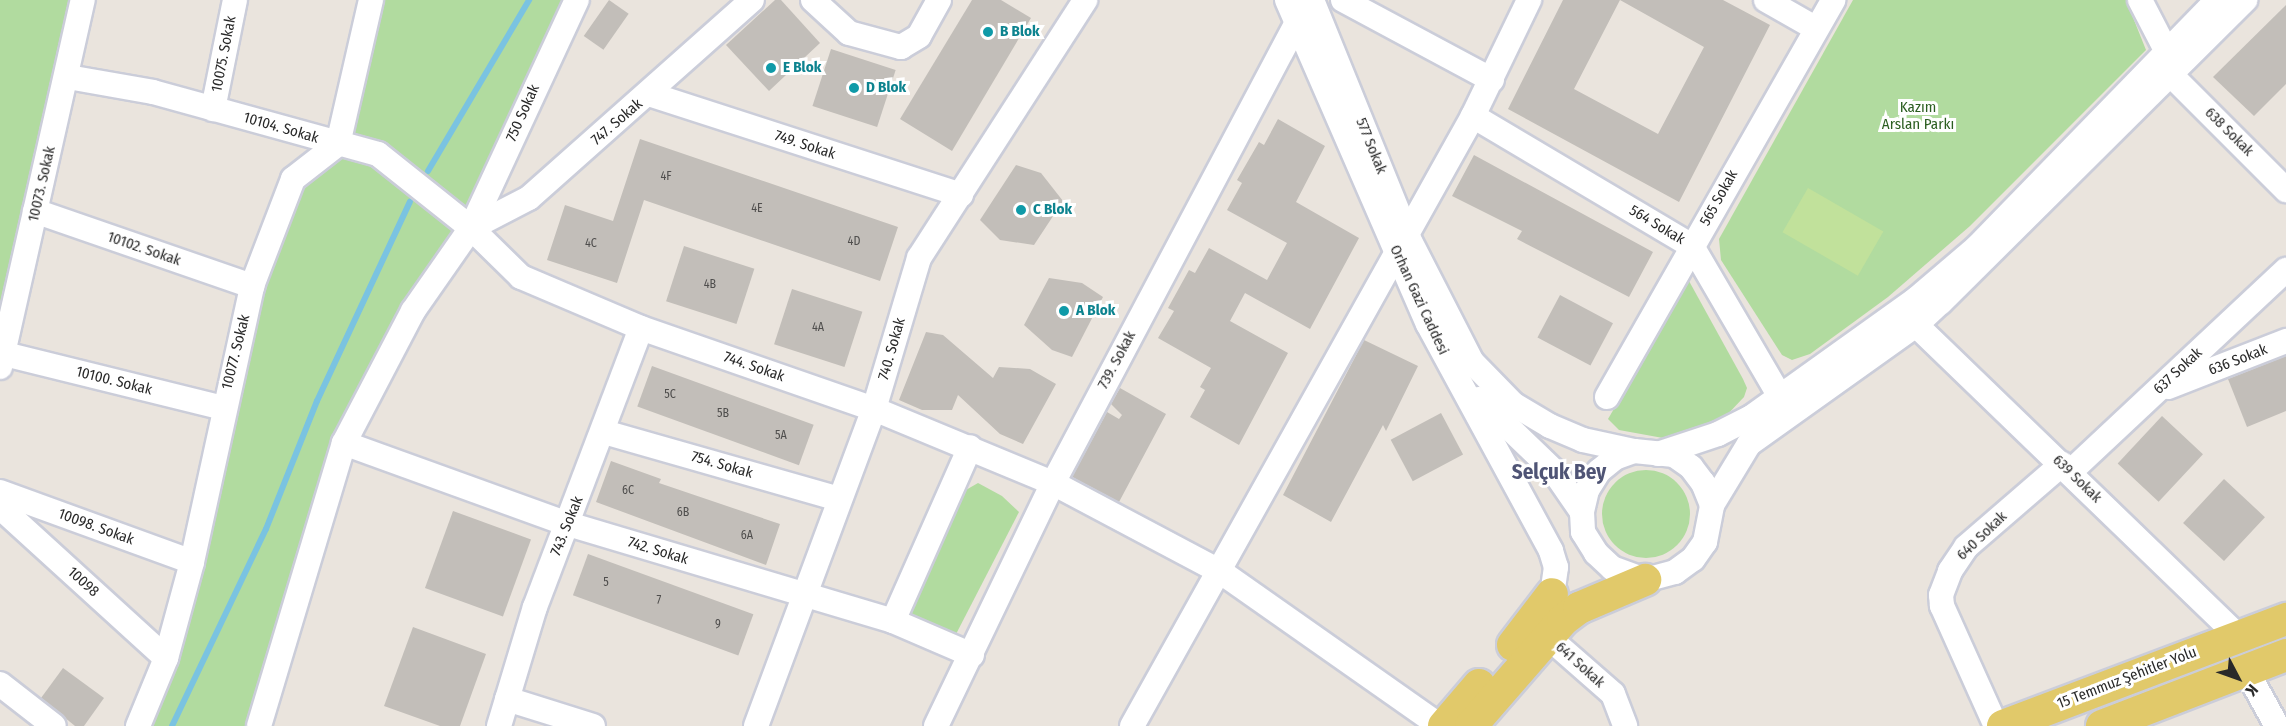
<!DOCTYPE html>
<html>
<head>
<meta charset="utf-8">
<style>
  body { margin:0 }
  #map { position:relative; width:2286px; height:726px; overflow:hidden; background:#eae4dd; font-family:"Fira Sans Condensed",sans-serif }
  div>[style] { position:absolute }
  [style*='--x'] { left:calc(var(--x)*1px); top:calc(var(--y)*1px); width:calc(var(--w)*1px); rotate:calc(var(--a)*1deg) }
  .green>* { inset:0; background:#b1db9f }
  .round { border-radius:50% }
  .pitch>* { inset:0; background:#c1e19b; transform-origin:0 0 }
  .stream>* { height:6px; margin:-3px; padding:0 3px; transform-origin:3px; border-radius:3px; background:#7ac3e1 }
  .building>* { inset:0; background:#c2beb9; transform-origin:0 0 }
  .roads { filter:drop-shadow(2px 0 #cbcdd9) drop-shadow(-2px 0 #cbcdd9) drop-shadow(0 2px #cbcdd9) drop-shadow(0 -2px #cbcdd9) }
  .minor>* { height:24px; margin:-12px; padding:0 12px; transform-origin:12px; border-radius:12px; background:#fff }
  .major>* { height:32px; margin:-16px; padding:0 16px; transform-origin:16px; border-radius:16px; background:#e1c96a }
  .dots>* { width:16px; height:16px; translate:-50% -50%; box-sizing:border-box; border:3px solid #fff; border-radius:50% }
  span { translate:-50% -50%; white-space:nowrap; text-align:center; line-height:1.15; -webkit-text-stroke:6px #fff; paint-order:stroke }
  .number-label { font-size:12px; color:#4f4e4d }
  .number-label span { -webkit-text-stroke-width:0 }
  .culture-label { font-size:15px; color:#0d838f; font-weight:700 }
  .left { translate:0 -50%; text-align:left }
  .street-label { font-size:15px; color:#292929 }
  .park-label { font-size:15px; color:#2c5e21 }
  .district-label { font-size:21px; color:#4f5475; font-weight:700 }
  .north { position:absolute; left:2208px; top:648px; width:60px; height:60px; -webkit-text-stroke:4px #fff; paint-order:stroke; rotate:131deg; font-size:16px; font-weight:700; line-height:24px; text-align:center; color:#292929 }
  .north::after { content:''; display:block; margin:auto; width:21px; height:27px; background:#292929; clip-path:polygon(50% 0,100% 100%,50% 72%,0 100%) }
</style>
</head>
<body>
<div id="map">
  <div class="green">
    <i style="clip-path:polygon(0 0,79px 0,0 325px)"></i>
    <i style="clip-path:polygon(372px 0,577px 0,344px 443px,259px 726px,138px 726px,223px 408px,293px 179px,338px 144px)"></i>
    <i style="clip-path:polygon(1853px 0,2126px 0,2146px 50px,1970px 226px,1888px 297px,1810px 354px,1792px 360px,1782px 355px,1721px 260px,1719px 239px)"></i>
    <i style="clip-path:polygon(1689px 281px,1743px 379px,1747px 388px,1744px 397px,1725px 417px,1663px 438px,1619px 430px,1608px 419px)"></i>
    <i class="round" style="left:1602px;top:470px;width:88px;height:88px"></i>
    <i style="clip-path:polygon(978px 483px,1002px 496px,1019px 512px,954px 638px,900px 620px,959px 494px)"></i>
  </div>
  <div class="pitch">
    <i style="left:1808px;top:188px;width:87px;height:51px;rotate:30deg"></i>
  </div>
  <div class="stream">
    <i style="--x:428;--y:171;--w:199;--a:-59.4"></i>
    <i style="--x:172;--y:726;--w:218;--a:-64.5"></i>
    <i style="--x:266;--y:529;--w:138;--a:-68.3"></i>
    <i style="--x:317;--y:401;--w:220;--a:-65"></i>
  </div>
  <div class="building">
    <i style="left:609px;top:0;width:24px;height:44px;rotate:35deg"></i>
    <i style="clip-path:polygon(775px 0,781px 0,820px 43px,769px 91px,726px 45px)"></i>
    <i style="clip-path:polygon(972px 0,1001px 0,1031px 18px,952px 151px,900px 119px)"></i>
    <i style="clip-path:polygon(evenodd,1563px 0,1723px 0,1770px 25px,1679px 202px,1508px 109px,1563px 0,1620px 0,1704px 47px,1658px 134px,1574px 89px,1620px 0)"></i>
    <i style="clip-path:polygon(2286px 5px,2286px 84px,2254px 116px,2213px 77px)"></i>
    <i style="left:831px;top:49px;width:68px;height:60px;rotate:18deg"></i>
    <i style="clip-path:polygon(1278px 119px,1325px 146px,1296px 202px,1359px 238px,1310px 329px,1245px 293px,1230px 321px,1288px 353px,1239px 445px,1190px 417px,1205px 390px,1200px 387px,1211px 368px,1158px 338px,1174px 311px,1168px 308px,1189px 270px,1195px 273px,1209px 248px,1267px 280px,1287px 243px,1227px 210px,1242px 183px,1237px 180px,1259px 142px,1264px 145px)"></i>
    <i style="clip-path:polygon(640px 139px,898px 227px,880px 281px,644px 200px,617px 283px,547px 260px,565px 205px,613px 221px)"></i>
    <i style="clip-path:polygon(1474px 155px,1653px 252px,1629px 297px,1517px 239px,1522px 231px,1452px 196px)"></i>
    <i style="clip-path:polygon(1016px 165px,1041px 173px,1063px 201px,1034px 245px,1000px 240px,980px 220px)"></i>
    <i style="left:684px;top:246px;width:74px;height:58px;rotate:18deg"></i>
    <i style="clip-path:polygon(1049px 278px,1082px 283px,1103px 297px,1072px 357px,1052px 350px,1024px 325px)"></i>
    <i style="left:792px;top:289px;width:74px;height:58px;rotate:18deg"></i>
    <i style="left:1560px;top:295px;width:60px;height:48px;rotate:28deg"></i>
    <i style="clip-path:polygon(926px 332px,943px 335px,993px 378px,999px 367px,1030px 369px,1056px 384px,1023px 444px,1000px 434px,958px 395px,952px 410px,922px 410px,899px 400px)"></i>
    <i style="clip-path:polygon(1364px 340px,1418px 366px,1386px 431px,1383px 425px,1331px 522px,1283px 495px)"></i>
    <i style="clip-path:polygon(2286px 356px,2286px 411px,2247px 427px,2228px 379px)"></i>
    <i style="left:652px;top:366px;width:172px;height:43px;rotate:20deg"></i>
    <i style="clip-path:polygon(1120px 388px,1166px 414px,1119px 502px,1072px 477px,1107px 412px,1119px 419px,1122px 415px,1111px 404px)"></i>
    <i style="left:1441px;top:413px;width:47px;height:57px;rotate:62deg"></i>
    <i style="left:2162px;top:416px;width:56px;height:65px;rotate:43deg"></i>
    <i style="clip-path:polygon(611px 461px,661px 479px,659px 483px,780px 524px,766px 565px,596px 502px)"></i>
    <i style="left:2224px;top:479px;width:56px;height:60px;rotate:43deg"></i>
    <i style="left:453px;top:511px;width:83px;height:82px;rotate:20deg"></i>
    <i style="left:588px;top:554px;width:176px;height:44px;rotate:20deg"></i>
    <i style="clip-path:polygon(413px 627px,486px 654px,460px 726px,440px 726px,384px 706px)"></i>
    <i style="clip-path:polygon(63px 668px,104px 698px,84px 726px,75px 726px,41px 698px)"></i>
  </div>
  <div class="roads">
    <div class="minor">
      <i style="--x:813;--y:0;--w:49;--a:42.5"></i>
      <i style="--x:849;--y:33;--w:54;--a:15.1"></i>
      <i style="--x:901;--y:47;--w:21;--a:-31"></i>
      <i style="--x:919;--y:36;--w:41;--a:-60.9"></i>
      <i style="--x:1287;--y:0;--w:353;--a:66.5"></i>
      <i style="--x:1428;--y:324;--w:258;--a:61.5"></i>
      <i style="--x:1551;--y:551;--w:17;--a:73"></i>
      <i style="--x:1556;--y:567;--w:27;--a:98"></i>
      <i style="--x:1312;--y:0;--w:260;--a:67.9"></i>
      <i style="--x:1410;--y:241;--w:136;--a:62.9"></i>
      <i style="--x:1472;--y:362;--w:59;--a:45.7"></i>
      <i style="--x:1513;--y:404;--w:43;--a:30.7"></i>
      <i style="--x:1550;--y:426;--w:36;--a:23"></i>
      <i style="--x:1583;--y:440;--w:52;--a:12.2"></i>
      <i style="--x:1343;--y:0;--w:169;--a:28.2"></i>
      <i style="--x:1766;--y:0;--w:56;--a:29.7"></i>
      <i style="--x:2140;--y:0;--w:59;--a:62.6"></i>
      <i style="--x:2171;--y:75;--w:163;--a:45"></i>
      <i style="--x:68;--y:77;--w:86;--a:10"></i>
      <i style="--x:153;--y:92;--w:233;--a:15.4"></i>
      <i style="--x:378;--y:154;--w:119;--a:38.5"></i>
      <i style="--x:471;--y:228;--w:70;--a:44.4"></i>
      <i style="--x:521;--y:277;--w:130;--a:23"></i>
      <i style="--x:641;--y:328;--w:247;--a:19.2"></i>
      <i style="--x:874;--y:409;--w:194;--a:22.5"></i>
      <i style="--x:1053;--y:483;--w:190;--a:27.9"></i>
      <i style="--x:1221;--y:572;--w:268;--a:35.1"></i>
      <i style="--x:649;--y:94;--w:328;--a:17.9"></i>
      <i style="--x:213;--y:109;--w:111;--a:-78.6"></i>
      <i style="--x:1473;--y:116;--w:255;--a:30.7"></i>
      <i style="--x:1692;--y:246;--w:173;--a:59.7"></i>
      <i style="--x:35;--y:211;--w:230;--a:19.1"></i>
      <i style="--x:471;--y:228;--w:65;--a:-27.3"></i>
      <i style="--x:529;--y:198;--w:298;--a:-41.6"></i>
      <i style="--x:1916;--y:325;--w:446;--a:44"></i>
      <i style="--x:5;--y:354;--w:225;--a:13.9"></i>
      <i style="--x:0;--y:367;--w:376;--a:-77.3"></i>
      <i style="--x:2168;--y:387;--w:127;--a:-21.3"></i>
      <i style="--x:1607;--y:397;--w:457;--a:-60.3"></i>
      <i style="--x:1479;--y:399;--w:103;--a:43.8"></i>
      <i style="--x:1553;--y:470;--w:51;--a:55.4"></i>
      <i style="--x:1582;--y:512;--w:20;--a:87"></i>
      <i style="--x:1583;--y:532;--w:25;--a:58"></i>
      <i style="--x:1596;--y:553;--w:22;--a:43"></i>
      <i style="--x:1612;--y:568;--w:35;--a:20"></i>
      <i style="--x:1645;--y:580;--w:31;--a:-15"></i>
      <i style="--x:1675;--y:572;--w:22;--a:-36"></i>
      <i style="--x:1693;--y:559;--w:21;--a:-55"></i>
      <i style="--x:1705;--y:542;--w:38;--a:-79"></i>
      <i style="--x:1712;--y:505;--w:24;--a:-112"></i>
      <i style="--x:1703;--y:483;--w:20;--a:-127"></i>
      <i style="--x:1691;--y:467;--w:21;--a:-145"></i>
      <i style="--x:1674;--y:455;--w:40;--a:-174.3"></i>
      <i style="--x:1634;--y:451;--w:20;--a:160"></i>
      <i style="--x:1615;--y:458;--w:21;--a:141"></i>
      <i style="--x:1599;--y:471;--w:22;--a:122"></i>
      <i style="--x:1587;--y:490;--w:23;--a:103"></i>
      <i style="--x:604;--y:432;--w:244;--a:15.9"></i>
      <i style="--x:344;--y:443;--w:238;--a:19.9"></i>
      <i style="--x:568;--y:524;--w:339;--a:16.6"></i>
      <i style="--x:893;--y:621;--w:86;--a:23.3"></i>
      <i style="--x:1658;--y:454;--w:63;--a:-18.4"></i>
      <i style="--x:1718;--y:434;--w:36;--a:-27"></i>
      <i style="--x:1750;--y:418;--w:204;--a:-35.6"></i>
      <i style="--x:1916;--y:299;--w:80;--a:-40.4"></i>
      <i style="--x:1977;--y:247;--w:344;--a:-45.8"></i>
      <i style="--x:2070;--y:472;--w:296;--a:-43.1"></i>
      <i style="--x:0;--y:492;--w:204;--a:20"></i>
      <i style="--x:1712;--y:505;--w:71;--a:-58.8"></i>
      <i style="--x:1749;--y:444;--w:205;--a:-35.5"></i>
      <i style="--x:1916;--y:325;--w:34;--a:-43"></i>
      <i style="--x:1941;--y:302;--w:429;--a:-44.8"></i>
      <i style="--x:0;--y:507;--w:224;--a:42.3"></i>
      <i style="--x:893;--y:621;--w:190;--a:-66.1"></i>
      <i style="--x:1548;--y:637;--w:86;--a:41.2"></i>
      <i style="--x:1613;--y:694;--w:34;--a:69"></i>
      <i style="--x:2246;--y:670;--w:64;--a:61"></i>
      <i style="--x:0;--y:684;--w:68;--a:37.9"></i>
      <i style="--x:507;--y:699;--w:90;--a:17.4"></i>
      <i style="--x:138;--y:726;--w:74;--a:-67.6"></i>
      <i style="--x:166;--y:658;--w:99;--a:-74.8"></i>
      <i style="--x:192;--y:562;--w:282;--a:-77.7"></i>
      <i style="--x:252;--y:286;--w:115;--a:-69"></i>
      <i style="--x:293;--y:179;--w:57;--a:-37.9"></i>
      <i style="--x:338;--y:144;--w:148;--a:-77.1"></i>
      <i style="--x:259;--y:726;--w:295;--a:-73.3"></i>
      <i style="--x:344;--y:443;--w:149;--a:-62.4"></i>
      <i style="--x:413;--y:311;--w:101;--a:-55.1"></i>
      <i style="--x:471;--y:228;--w:251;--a:-65.1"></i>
      <i style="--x:499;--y:726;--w:124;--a:-73.2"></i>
      <i style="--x:535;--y:607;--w:298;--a:-69.2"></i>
      <i style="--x:756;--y:726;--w:338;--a:-69.6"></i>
      <i style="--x:874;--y:409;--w:158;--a:-73.4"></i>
      <i style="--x:919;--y:258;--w:307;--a:-57.2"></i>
      <i style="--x:936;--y:726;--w:270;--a:-64.3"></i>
      <i style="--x:1053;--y:483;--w:547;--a:-62.08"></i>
      <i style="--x:1132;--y:726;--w:699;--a:-60.79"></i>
      <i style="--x:1473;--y:116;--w:129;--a:-64.2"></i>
      <i style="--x:1996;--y:726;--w:132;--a:-114.2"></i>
      <i style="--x:1942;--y:606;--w:11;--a:-95"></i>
      <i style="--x:1941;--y:595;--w:26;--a:-69"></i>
      <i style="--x:1950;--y:571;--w:29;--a:-56"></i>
      <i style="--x:1966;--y:547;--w:127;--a:-40.8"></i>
    </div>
    <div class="major">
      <i style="--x:1513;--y:645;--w:64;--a:-52.6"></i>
      <i style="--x:1444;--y:726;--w:54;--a:-49.5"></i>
      <i style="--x:1471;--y:726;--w:140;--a:-49"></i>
      <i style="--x:1563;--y:620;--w:20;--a:-37"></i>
      <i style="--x:1579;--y:608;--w:72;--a:-23"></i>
      <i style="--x:2003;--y:726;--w:303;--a:-20.7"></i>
      <i style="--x:2102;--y:726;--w:197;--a:-21.1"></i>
    </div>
  </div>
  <div class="dots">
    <i style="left:988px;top:32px;background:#0f9aa8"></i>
    <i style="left:771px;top:68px;background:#0f9aa8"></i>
    <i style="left:854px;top:88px;background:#0f9aa8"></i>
    <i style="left:1021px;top:210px;background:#0f9aa8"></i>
    <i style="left:1064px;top:311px;background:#0f9aa8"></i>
  </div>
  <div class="number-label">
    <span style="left:666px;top:177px">4F</span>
    <span style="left:757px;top:209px">4E</span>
    <span style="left:854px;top:242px">4D</span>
    <span style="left:591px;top:244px">4C</span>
    <span style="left:710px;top:285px">4B</span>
    <span style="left:818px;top:328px">4A</span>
    <span style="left:670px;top:395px">5C</span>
    <span style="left:723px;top:414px">5B</span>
    <span style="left:781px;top:436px">5A</span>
    <span style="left:628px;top:491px">6C</span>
    <span style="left:683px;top:513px">6B</span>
    <span style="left:747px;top:536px">6A</span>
    <span style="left:606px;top:583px">5</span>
    <span style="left:659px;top:601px">7</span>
    <span style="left:718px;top:625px">9</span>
  </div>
  <div class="culture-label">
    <span class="left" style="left:1000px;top:32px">B Blok</span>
    <span class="left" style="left:783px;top:68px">E Blok</span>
    <span class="left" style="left:866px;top:88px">D Blok</span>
    <span class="left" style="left:1033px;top:210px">C Blok</span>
    <span class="left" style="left:1076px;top:311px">A Blok</span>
  </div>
  <div class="street-label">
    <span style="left:224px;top:54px;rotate:-79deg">10075. Sokak</span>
    <span style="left:523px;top:113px;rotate:-66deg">750 Sokak</span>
    <span style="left:617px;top:122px;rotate:-41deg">747. Sokak</span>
    <span style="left:281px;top:128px;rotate:16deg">10104. Sokak</span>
    <span style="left:2229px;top:132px;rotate:45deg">638 Sokak</span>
    <span style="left:805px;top:145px;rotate:18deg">749. Sokak</span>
    <span style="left:1371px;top:146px;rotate:68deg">577 Sokak</span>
    <span style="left:42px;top:184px;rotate:-77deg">10073. Sokak</span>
    <span style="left:1719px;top:198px;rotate:-61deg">565 Sokak</span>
    <span style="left:1657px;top:225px;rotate:31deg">564 Sokak</span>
    <span style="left:144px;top:249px;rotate:19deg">10102. Sokak</span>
    <span style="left:1419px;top:300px;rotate:65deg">Orhan Gazi Caddesi</span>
    <span style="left:892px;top:349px;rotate:-74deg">740. Sokak</span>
    <span style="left:236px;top:352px;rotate:-76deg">10077. Sokak</span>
    <span style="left:1117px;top:360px;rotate:-62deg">739. Sokak</span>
    <span style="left:2238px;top:360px;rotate:-21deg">636 Sokak</span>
    <span style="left:754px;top:367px;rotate:19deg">744. Sokak</span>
    <span style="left:2178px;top:371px;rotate:-43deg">637 Sokak</span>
    <span style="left:114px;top:381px;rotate:14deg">10100. Sokak</span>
    <span style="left:722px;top:465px;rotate:16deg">754. Sokak</span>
    <span style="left:2077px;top:479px;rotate:44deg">639 Sokak</span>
    <span style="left:567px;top:526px;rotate:-68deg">743. Sokak</span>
    <span style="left:96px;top:527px;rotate:20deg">10098. Sokak</span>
    <span style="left:1982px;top:536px;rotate:-44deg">640 Sokak</span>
    <span style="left:658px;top:551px;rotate:17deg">742. Sokak</span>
    <span style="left:83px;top:582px;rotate:42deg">10098</span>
    <span style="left:1580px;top:665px;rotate:42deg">641 Sokak</span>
    <span style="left:2127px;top:678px;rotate:-21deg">15 Temmuz Şehitler Yolu</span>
  </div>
  <div class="park-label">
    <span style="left:1918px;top:116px">Kazım<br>Arslan Parkı</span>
  </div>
  <div class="district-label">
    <span style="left:1559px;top:472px">Selçuk Bey</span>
  </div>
  <div class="north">K</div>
</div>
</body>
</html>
